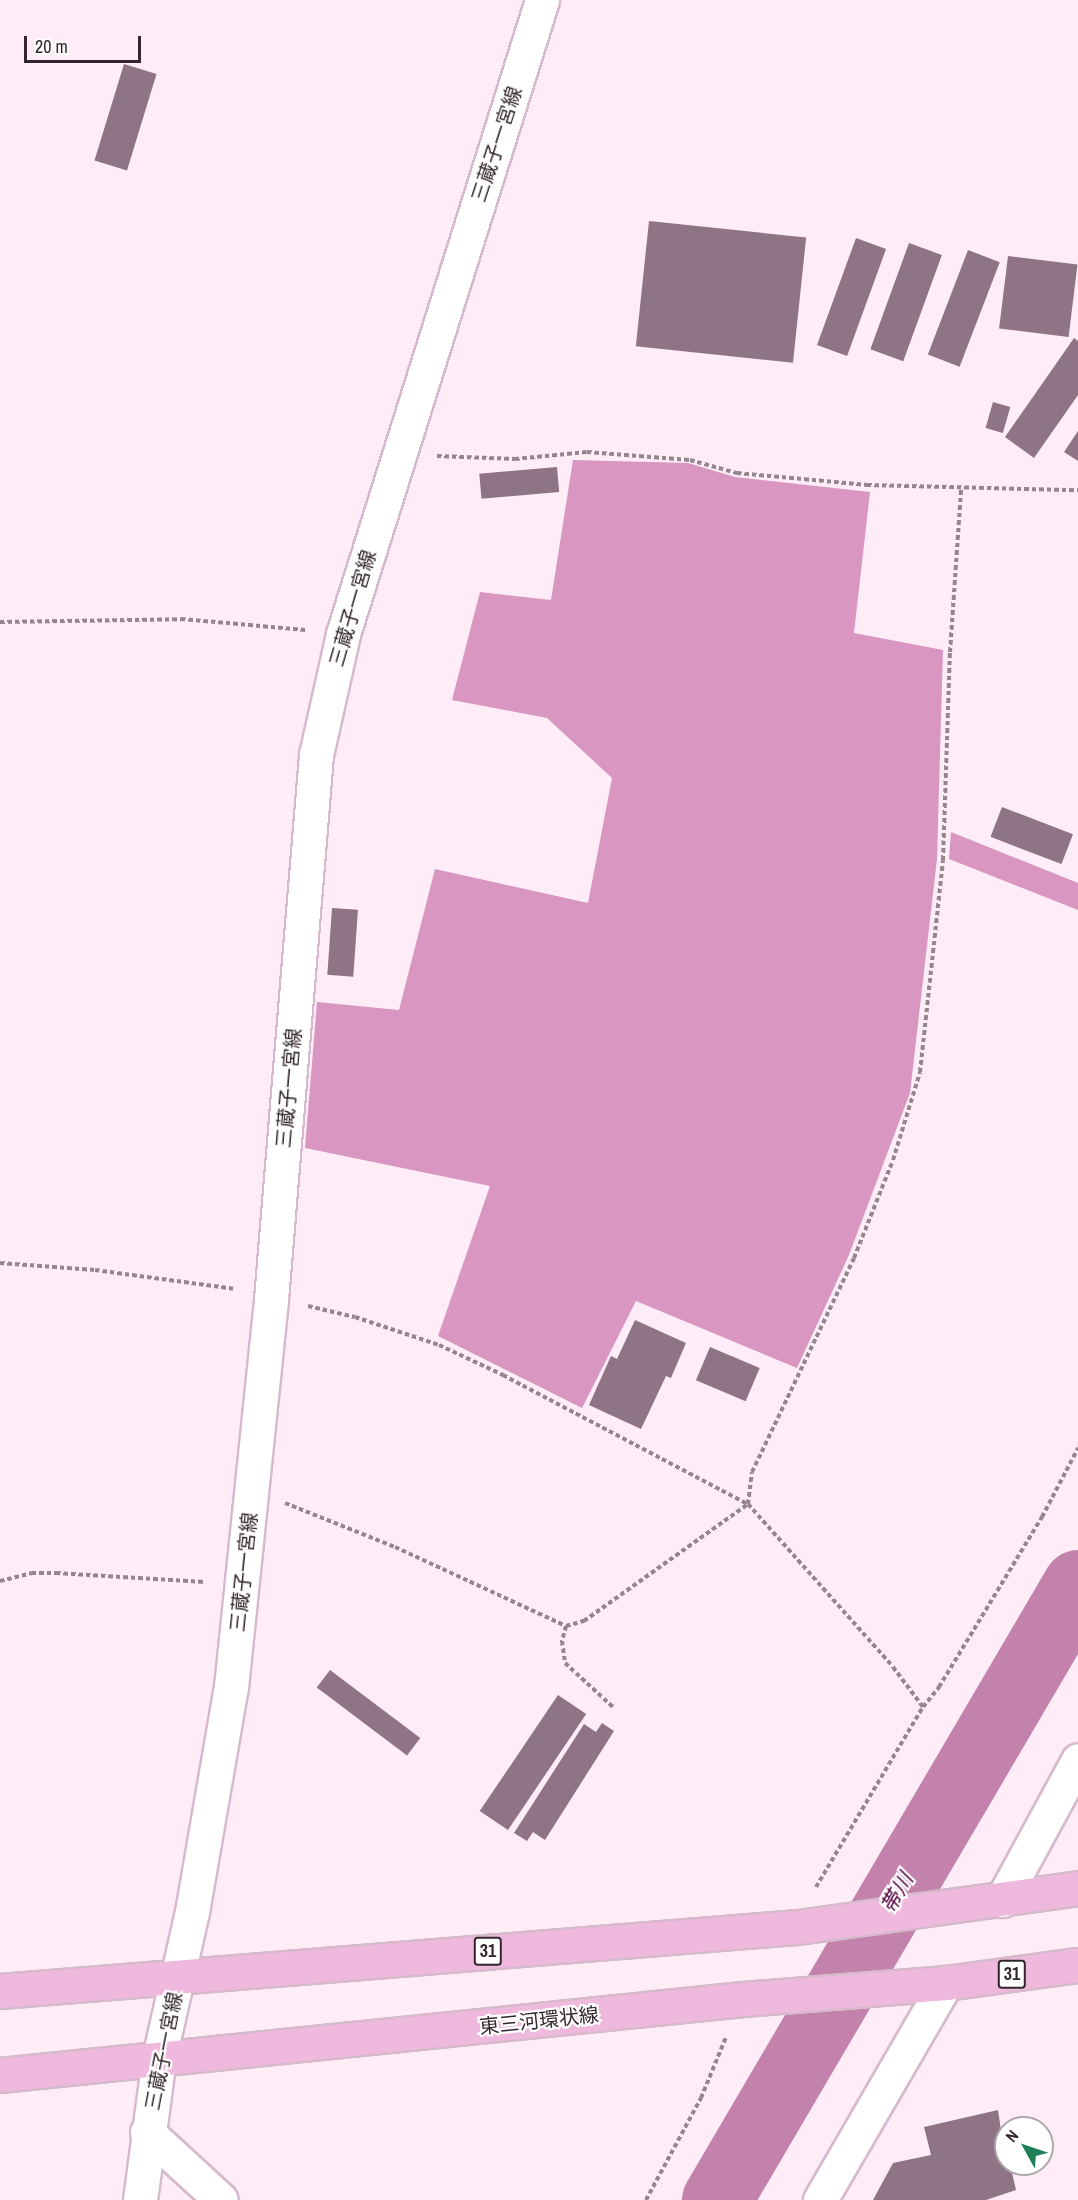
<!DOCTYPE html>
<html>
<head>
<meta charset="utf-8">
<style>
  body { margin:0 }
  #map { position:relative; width:1078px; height:2200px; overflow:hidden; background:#feecf7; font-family:"Archivo Narrow","Noto Sans JP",sans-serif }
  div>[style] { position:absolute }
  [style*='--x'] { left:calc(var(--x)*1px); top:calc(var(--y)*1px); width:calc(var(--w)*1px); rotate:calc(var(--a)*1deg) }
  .forest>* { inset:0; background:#d896c0 }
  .river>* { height:70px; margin:-35px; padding:0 35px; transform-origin:35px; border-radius:35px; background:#c382ab }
  .building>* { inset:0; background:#8e7484; transform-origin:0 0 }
  .path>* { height:4px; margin-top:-2px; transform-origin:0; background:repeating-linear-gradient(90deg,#94868f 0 4.5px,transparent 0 7.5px) }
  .roads { filter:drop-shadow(2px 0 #d6b9cb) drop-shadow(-2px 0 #d6b9cb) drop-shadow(0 2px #d6b9cb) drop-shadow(0 -2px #d6b9cb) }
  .street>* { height:33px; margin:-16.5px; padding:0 16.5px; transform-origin:16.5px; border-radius:16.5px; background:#fff }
  .secondary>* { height:33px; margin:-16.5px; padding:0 16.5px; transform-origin:16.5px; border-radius:16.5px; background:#fff }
  .primary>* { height:33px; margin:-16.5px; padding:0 16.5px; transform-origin:16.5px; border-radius:16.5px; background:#eeb9dc }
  span { translate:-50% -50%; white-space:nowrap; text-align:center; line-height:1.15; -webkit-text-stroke:4.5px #fff; paint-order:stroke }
  .shield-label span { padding:2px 4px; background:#fff; border:2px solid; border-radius:4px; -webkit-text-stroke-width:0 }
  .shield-label { font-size:18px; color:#32272e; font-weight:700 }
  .street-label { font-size:20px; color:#32272e }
  .water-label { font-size:21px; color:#560542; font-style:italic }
  .north { position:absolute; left:994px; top:2116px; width:60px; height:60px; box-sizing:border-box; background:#fff; border:2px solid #ada9ab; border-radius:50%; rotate:310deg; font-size:16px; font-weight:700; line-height:24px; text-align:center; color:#32272e }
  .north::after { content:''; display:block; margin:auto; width:21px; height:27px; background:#1e8058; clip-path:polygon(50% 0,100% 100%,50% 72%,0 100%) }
  .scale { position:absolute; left:24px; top:36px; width:117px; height:27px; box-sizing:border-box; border:3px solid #32272e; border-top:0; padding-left:8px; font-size:18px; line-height:21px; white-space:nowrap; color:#32272e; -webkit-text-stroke:4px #fff; paint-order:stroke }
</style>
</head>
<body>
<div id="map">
  <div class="forest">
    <i style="clip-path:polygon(573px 460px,688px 463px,735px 477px,870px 492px,854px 633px,943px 650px,937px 859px,910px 1093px,849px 1255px,797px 1368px,636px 1301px,582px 1408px,438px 1336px,490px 1186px,305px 1148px,317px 1002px,399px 1010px,435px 869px,588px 903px,612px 778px,547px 718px,452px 700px,480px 592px,551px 600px)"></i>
    <i style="clip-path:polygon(951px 832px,1078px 883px,1078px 910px,949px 859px)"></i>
  </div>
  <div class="river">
    <i style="--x:717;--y:2200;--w:713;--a:-59.59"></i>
  </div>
  <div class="building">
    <i style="left:124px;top:64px;width:34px;height:101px;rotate:17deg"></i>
    <i style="left:649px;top:221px;width:158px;height:126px;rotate:6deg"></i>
    <i style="left:856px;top:238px;width:32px;height:114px;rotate:20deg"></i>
    <i style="left:909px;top:243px;width:35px;height:113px;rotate:20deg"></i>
    <i style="left:968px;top:250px;width:34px;height:112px;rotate:21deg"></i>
    <i style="left:1008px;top:256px;width:70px;height:73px;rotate:7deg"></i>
    <i style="clip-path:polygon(1074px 338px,1078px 341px,1078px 395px,1034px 458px,1005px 437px)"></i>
    <i style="left:993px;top:402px;width:18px;height:27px;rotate:16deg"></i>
    <i style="clip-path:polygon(1078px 431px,1078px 461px,1064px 452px)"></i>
    <i style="left:557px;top:467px;width:25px;height:78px;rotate:85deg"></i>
    <i style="left:1002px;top:807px;width:76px;height:32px;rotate:21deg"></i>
    <i style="left:332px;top:908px;width:26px;height:67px;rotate:4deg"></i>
    <i style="clip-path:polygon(635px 1320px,686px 1343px,671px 1378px,666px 1376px,641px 1429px,589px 1405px,611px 1356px,617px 1359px)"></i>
    <i style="left:710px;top:1347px;width:54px;height:36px;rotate:23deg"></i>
    <i style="left:330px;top:1670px;width:113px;height:22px;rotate:37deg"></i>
    <i style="left:558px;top:1695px;width:34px;height:140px;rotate:34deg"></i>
    <i style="clip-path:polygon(602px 1723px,614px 1731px,545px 1840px,533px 1832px,527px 1841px,514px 1833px,584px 1724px,596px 1732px)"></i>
    <i style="clip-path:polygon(998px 2110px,1006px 2164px,1010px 2164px,1016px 2190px,986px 2200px,873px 2200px,893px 2163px,931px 2155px,924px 2127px)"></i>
  </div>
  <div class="path">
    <i style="--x:437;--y:456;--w:78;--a:2.2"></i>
    <i style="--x:515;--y:459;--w:72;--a:-5.6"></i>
    <i style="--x:587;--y:452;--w:103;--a:4.4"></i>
    <i style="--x:690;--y:460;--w:49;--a:15.5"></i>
    <i style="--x:737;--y:473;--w:131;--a:5.3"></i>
    <i style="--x:867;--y:485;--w:211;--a:1.4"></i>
    <i style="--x:0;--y:622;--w:181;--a:-0.9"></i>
    <i style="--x:181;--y:619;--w:125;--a:5"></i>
    <i style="--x:0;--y:1263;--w:95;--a:4.2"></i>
    <i style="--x:95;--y:1270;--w:142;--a:7.7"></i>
    <i style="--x:308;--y:1306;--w:48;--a:13.2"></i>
    <i style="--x:355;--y:1317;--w:89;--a:18.4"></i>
    <i style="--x:439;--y:1345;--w:71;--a:25.1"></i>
    <i style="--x:503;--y:1375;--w:277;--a:27.8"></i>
    <i style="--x:748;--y:1504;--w:218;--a:48.3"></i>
    <i style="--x:893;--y:1667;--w:50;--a:53.1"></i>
    <i style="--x:923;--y:1707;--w:26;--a:-51"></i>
    <i style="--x:939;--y:1687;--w:199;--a:-58.8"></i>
    <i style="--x:1042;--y:1517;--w:78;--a:-62.4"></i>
    <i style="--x:285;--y:1503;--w:118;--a:21.8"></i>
    <i style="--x:395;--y:1547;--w:188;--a:24.8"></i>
    <i style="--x:566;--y:1626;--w:19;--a:-16"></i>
    <i style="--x:584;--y:1621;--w:201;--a:-35.5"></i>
    <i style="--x:748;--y:1504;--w:32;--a:-83"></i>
    <i style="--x:752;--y:1472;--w:237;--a:-64.5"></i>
    <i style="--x:854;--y:1258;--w:105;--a:-68.3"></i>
    <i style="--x:893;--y:1160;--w:92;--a:-72.9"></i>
    <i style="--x:920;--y:1072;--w:213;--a:-83.8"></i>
    <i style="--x:943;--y:860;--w:208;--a:-88.1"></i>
    <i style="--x:950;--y:652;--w:163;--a:-86.1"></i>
    <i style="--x:0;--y:1581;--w:33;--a:-14"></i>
    <i style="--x:32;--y:1573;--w:24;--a:0"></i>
    <i style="--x:56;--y:1573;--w:149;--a:3.5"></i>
    <i style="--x:566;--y:1626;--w:16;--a:105"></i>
    <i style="--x:562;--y:1641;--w:22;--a:82"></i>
    <i style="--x:565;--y:1663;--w:65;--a:42.5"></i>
    <i style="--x:816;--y:1887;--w:209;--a:-59.3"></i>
    <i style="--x:646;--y:2200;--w:116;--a:-61.7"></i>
    <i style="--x:701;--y:2098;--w:66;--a:-67.7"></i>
  </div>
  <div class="roads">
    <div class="street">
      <i style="--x:1002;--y:1900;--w:159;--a:-61.5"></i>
      <i style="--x:147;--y:2132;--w:100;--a:42.6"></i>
      <i style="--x:820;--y:2200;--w:251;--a:-59.9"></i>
    </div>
    <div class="secondary">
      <i style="--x:140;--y:2200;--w:143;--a:-82.4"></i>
      <i style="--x:159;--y:2058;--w:150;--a:-77.3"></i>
      <i style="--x:192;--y:1912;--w:228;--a:-80.2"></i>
      <i style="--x:231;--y:1687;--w:390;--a:-84.1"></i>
      <i style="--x:271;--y:1299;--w:546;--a:-85.27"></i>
      <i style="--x:316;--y:755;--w:124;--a:-77.4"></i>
      <i style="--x:343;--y:634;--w:664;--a:-72.57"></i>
    </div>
    <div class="primary">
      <i style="--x:0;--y:1991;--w:801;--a:-4.59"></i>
      <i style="--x:798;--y:1927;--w:283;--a:-7.9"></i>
      <i style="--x:0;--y:2075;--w:747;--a:-5.84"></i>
      <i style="--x:743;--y:1999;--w:204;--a:-4.5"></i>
      <i style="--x:946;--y:1983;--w:133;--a:-7.8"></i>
    </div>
  </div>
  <div class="shield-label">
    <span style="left:488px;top:1951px">31</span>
    <span style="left:1012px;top:1974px">31</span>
  </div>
  <div class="street-label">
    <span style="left:496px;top:144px;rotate:-72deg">三蔵子一宮線</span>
    <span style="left:352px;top:608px;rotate:-74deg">三蔵子一宮線</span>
    <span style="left:288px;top:1088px;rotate:-85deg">三蔵子一宮線</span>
    <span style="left:243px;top:1572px;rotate:-84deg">三蔵子一宮線</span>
    <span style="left:539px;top:2020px;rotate:-6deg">東三河環状線</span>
    <span style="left:163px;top:2051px;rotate:-79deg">三蔵子一宮線</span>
  </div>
  <div class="water-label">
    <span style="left:897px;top:1893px;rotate:-60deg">帯川</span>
  </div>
  <div class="north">N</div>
  <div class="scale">20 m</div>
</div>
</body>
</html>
